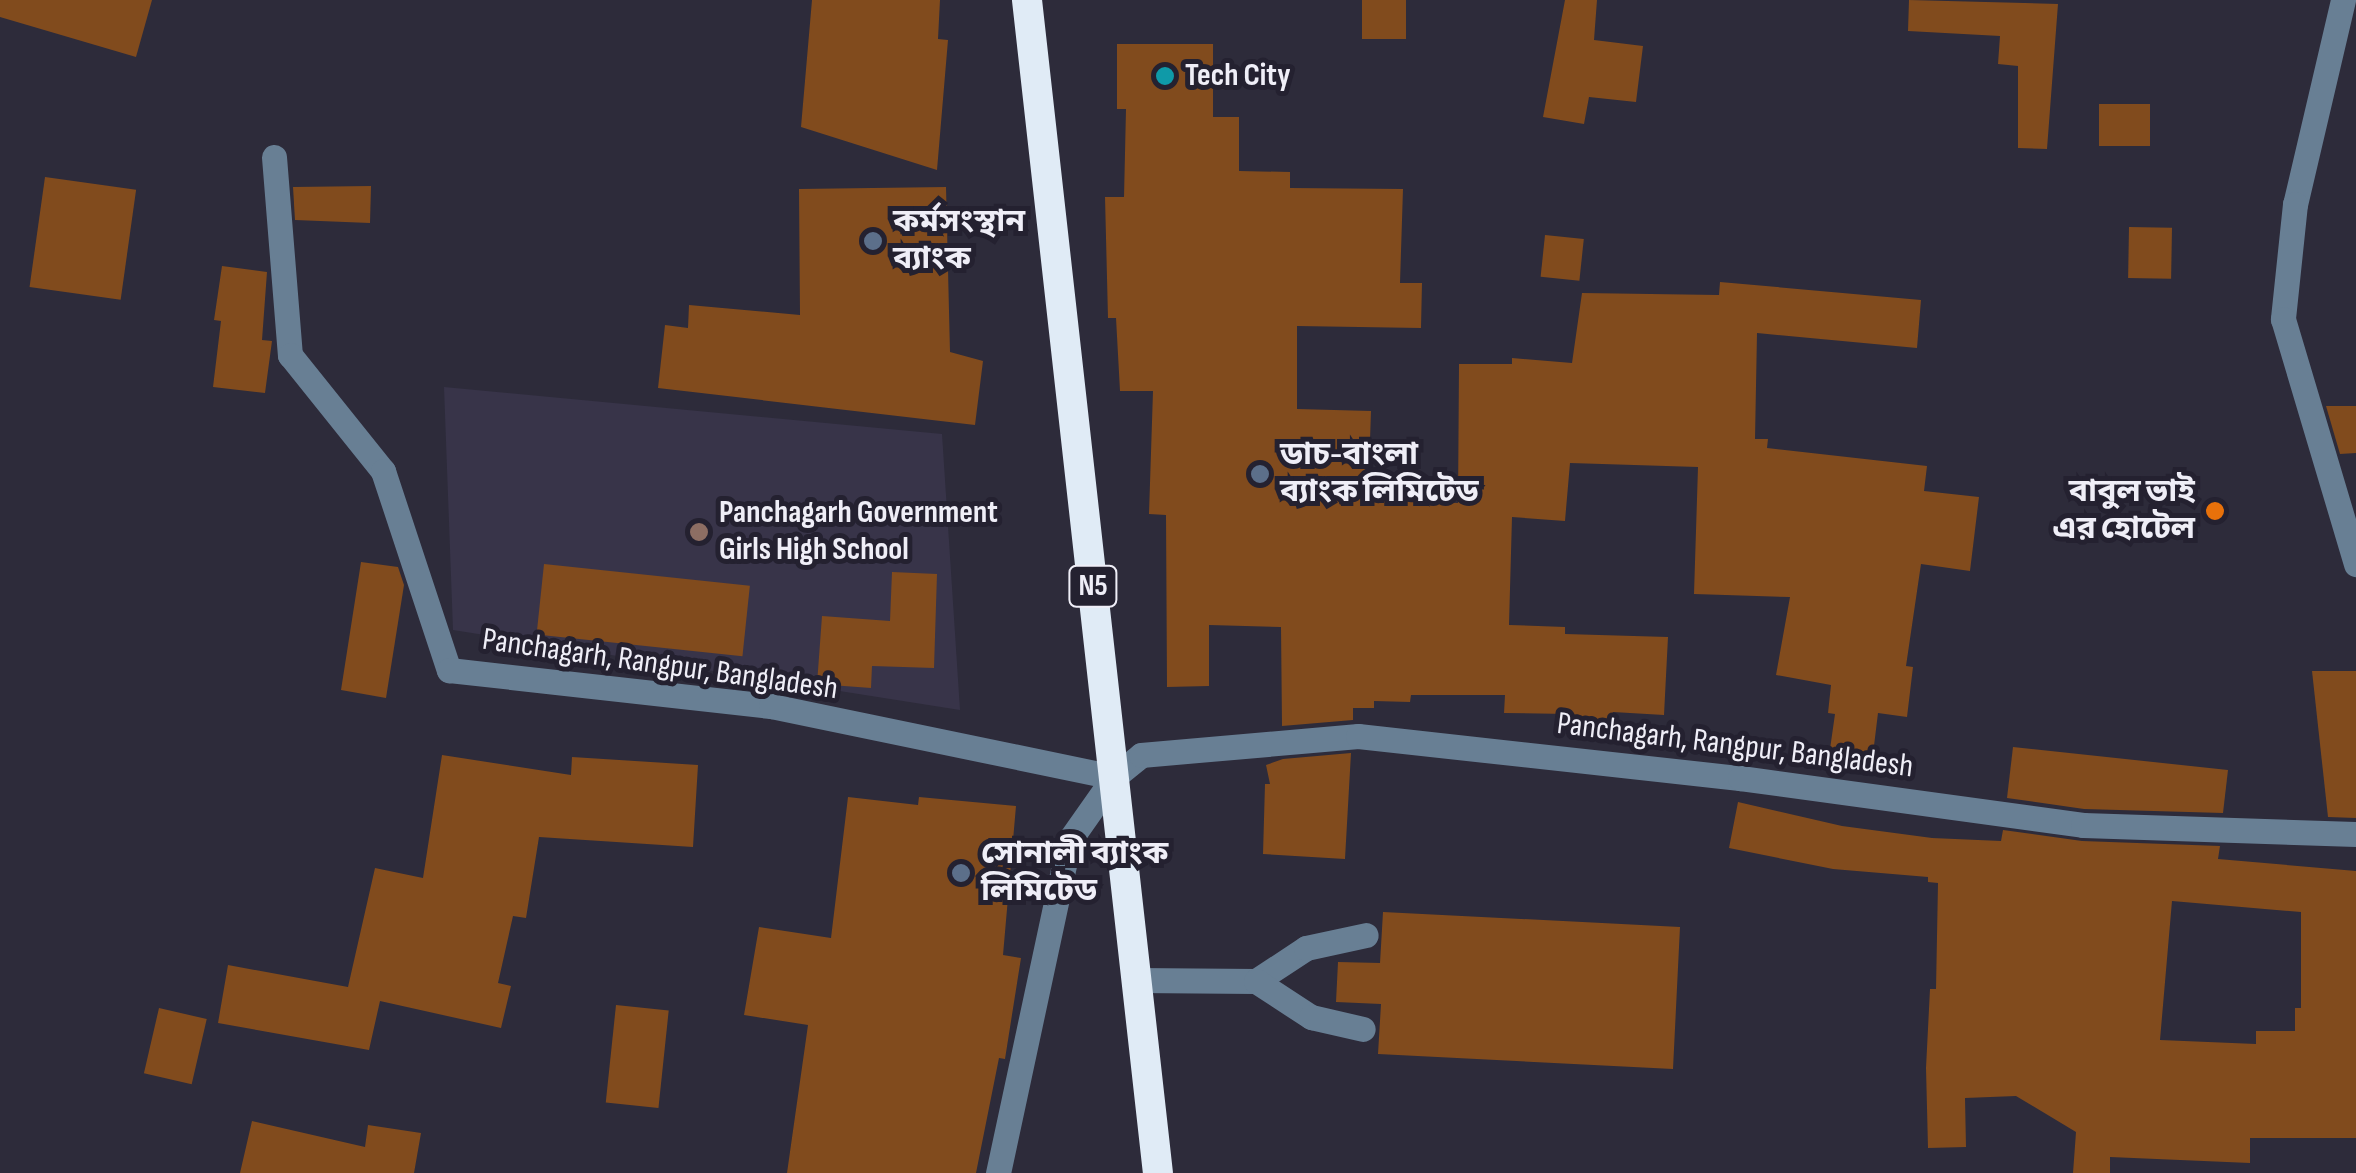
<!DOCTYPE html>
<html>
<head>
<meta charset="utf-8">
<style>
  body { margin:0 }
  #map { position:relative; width:2356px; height:1173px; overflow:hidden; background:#2d2b3a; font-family:"Sofia Sans Condensed","Noto Sans Bengali",sans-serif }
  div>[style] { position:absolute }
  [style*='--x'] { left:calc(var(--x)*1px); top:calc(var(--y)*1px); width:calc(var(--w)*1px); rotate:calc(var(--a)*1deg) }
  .built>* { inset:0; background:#383449 }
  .building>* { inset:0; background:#814b1d; transform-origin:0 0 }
  .minor>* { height:25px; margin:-12.5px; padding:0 12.5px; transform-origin:12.5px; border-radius:12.5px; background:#687f94 }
  .highway>* { height:30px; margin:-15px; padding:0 15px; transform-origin:15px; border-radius:15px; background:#e0ebf6 }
  .dots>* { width:28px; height:28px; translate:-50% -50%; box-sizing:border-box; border:5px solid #242130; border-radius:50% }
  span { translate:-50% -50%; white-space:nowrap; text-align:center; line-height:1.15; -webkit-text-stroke:10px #242130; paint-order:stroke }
  .shield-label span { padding:2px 8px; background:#242130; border:2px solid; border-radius:8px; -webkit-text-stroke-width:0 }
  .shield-label { font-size:30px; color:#efeef7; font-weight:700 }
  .poi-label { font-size:32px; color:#efeef7; font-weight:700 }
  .left { translate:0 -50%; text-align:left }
  .right { translate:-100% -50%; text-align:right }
  .street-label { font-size:32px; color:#efeef7 }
</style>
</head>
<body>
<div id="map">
  <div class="built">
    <i style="clip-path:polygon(444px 387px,942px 434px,960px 710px,453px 630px)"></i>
  </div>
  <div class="building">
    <i style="clip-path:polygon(0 0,152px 0,136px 57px,0 17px)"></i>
    <i style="clip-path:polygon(812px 0,940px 0,938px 39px,948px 40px,937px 170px,801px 127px)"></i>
    <i style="left:1362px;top:0;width:44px;height:39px"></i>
    <i style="clip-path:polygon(1565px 0,1597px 0,1594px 40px,1643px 46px,1636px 102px,1589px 97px,1584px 124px,1543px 117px)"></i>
    <i style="clip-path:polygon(1909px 0,2058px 4px,2047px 149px,2018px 148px,2018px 66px,1998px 64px,2000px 36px,1908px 31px)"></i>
    <i style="clip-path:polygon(1117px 44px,1213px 44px,1213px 117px,1239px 117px,1239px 171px,1290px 172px,1290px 188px,1403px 189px,1400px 283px,1422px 283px,1421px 328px,1297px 326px,1297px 409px,1371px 411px,1368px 500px,1458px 503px,1459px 364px,1512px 364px,1512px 358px,1572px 363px,1582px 293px,1719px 295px,1720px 282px,1921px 300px,1917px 348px,1757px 333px,1755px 439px,1768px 439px,1767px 448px,1927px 466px,1924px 491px,1979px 497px,1970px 571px,1921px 564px,1906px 666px,1913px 667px,1907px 717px,1878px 713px,1873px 754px,1830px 749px,1835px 714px,1828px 713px,1831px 685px,1776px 675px,1790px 597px,1694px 594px,1698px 467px,1570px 463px,1565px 521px,1512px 517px,1509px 625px,1565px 627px,1565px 634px,1668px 637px,1664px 715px,1613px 712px,1612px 725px,1568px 720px,1569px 714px,1504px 713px,1505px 695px,1411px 695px,1410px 702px,1374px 701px,1374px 708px,1353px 708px,1353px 720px,1282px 726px,1281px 627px,1209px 625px,1209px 686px,1167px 687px,1166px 515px,1149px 514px,1153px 391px,1120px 391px,1116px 318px,1108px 318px,1105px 197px,1124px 197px,1126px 109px,1117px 109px)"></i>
    <i style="left:2099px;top:104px;width:51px;height:42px"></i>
    <i style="left:45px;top:177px;width:92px;height:111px;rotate:8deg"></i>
    <i style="clip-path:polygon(371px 186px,370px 223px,295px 220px,293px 187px)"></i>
    <i style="clip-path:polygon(946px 187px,950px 352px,983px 361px,975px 425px,658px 388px,665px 325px,688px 328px,689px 305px,800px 315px,799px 189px)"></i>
    <i style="left:2129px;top:227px;width:43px;height:51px;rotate:1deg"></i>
    <i style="left:1545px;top:235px;width:39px;height:42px;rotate:6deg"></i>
    <i style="clip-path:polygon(222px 266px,267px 272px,262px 340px,272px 341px,265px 393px,213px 387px,221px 321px,214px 320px)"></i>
    <i style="clip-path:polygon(2326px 406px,2356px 406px,2356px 453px,2340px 454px)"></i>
    <i style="clip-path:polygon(361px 562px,398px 567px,404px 585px,386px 698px,341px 690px)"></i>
    <i style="left:544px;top:564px;width:207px;height:71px;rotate:6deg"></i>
    <i style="clip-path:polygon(892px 572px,937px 574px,934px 668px,872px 666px,871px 688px,817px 684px,822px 616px,890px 621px)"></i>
    <i style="clip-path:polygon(2312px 671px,2356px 671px,2356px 818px,2328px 817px)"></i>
    <i style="clip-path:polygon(2013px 747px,2228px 770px,2223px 813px,2084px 809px,2007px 798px)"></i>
    <i style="clip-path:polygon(1351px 753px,1345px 859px,1263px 854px,1265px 784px,1270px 784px,1266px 765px,1283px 759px)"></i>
    <i style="clip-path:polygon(442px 755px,571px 775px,572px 757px,698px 765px,693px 847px,539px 837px,526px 918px,513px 916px,498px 983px,511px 986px,501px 1028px,380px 1001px,369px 1050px,218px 1023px,228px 965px,348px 987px,375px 868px,423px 878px)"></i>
    <i style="clip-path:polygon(848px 797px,918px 805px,919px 797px,1016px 806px,1003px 955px,1021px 958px,1005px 1059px,999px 1058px,976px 1173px,787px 1173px,808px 1025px,744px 1015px,759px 927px,831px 938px)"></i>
    <i style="clip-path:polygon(evenodd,1738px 802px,1842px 826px,1932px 838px,2001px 841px,2003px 830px,2082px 841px,2220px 846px,2218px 859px,2356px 871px,2356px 1138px,2250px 1138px,2250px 1163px,2110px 1157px,2110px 1173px,2073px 1173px,2076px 1132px,2016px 1096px,1965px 1098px,1966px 1147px,1928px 1148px,1926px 1068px,1930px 989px,1936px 989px,1938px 883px,1928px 882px,1928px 877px,1833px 869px,1729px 848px,1738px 802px,2172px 901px,2301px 912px,2301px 1008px,2295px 1008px,2295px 1031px,2256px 1031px,2256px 1044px,2160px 1040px,2172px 901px)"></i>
    <i style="clip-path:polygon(1383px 912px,1680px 927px,1673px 1069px,1378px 1054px,1381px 1004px,1336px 1002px,1338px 962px,1380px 963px)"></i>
    <i style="left:616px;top:1005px;width:53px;height:98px;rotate:6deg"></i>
    <i style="left:159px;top:1008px;width:49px;height:67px;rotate:13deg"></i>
    <i style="clip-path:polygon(252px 1121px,365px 1147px,368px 1125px,421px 1133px,414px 1173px,240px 1173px)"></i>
  </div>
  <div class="minor">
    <i style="--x:2343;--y:0;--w:210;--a:103.2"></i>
    <i style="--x:2295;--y:204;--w:116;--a:96"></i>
    <i style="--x:2283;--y:319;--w:256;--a:73.4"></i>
    <i style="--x:274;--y:157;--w:199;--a:85.4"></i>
    <i style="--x:290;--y:355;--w:149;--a:51.3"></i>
    <i style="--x:383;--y:471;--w:210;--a:71.7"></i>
    <i style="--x:449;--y:670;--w:324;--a:6.4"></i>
    <i style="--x:771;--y:706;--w:350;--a:11.7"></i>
    <i style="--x:1136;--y:980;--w:120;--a:0.5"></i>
    <i style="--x:1256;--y:981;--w:60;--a:-33.4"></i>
    <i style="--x:1306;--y:948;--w:61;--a:-12.2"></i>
    <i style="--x:1256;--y:981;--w:66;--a:33.2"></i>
    <i style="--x:1311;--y:1017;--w:53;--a:13"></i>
    <i style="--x:998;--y:1173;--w:340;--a:-77.9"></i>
    <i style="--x:1069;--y:841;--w:78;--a:-54.9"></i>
    <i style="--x:1114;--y:777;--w:35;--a:-39"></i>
    <i style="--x:1141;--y:755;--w:218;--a:-5"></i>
    <i style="--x:1358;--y:736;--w:384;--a:6.3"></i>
    <i style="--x:1740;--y:778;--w:346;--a:7.8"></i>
    <i style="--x:2083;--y:825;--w:273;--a:1.9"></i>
  </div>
  <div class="highway">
    <i style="--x:1027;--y:0;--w:1180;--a:83.63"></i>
  </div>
  <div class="dots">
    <i style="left:1165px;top:76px;background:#0f9aa8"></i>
    <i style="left:873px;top:241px;background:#5c6f8a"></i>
    <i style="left:1260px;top:474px;background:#5c6f8a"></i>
    <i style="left:2215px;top:511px;background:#e8710a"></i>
    <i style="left:699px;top:532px;background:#8d6e63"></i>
    <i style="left:961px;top:873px;background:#5c6f8a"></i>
  </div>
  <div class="shield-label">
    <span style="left:1093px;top:586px">N5</span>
  </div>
  <div class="poi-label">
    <span class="left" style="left:1185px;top:76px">Tech City</span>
    <span class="left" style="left:893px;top:241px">কর্মসংস্থান<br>ব্যাংক</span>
    <span class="left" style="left:1280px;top:474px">ডাচ-বাংলা<br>ব্যাংক লিমিটেড</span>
    <span class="right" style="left:2195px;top:511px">বাবুল ভাই<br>এর হোটেল</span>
    <span class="left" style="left:719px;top:532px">Panchagarh Government<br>Girls High School</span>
    <span class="left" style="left:981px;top:873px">সোনালী ব্যাংক<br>লিমিটেড</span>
  </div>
  <div class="street-label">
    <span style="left:660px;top:665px;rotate:8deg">Panchagarh, Rangpur, Bangladesh</span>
    <span style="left:1735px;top:746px;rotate:7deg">Panchagarh, Rangpur, Bangladesh</span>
  </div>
</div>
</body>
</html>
